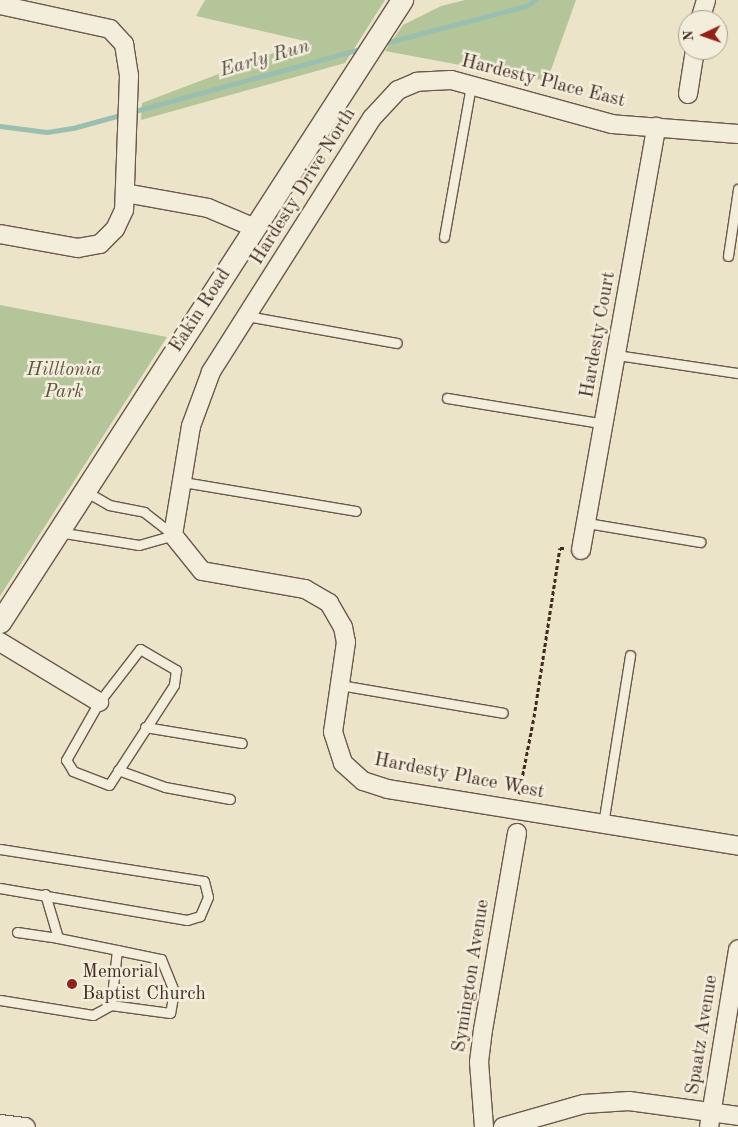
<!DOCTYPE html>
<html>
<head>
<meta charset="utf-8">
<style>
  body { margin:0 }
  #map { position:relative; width:738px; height:1127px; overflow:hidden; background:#ece4c9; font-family:"Old Standard TT",serif }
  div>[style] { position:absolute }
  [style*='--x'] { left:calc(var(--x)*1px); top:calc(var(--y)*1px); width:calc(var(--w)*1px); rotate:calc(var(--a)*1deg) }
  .green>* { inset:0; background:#b4c599 }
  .stream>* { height:5px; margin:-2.5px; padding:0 2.5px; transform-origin:2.5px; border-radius:2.5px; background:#9abfb0 }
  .path>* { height:3px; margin-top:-1.5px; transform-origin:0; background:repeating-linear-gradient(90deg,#412a21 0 4px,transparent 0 6.5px) }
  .roads { filter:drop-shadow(1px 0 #6c584b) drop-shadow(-1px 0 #6c584b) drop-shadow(0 1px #6c584b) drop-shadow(0 -1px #6c584b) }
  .service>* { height:9px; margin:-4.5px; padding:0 4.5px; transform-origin:4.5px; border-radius:4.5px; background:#f3eddc }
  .minor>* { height:18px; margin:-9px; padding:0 9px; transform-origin:9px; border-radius:9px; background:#f3eddc }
  .tertiary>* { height:21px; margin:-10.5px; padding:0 10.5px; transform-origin:10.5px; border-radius:10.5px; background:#f3eddc }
  .dots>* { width:14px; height:14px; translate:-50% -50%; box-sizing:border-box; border:2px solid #f3eddc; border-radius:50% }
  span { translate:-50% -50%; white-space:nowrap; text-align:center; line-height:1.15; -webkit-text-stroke:5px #f3eddc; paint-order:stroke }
  .street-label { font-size:19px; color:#412a21 }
  .park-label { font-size:19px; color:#5e513f; font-style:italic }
  .poi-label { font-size:19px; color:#412a21 }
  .left { translate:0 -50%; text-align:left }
  .water-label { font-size:20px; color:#574f45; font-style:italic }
  .north { position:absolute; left:678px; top:10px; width:50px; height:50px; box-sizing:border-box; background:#f3eddc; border:1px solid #ac9f91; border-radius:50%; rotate:267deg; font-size:14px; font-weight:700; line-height:20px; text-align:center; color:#412a21 }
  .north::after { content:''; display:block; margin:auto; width:18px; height:22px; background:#8f2418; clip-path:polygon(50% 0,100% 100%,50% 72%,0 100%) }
</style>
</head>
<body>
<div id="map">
  <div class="green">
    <i style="clip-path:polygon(205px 0,385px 0,345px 63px,141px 120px,142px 103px,305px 41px,196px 16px)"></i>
    <i style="clip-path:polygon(465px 0,576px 0,547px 81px,385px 51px,403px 25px,441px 6px)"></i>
    <i style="clip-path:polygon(0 305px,167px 337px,0 596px)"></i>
  </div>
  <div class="stream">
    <i style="--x:381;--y:44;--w:150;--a:-14.7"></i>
    <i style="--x:526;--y:6;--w:11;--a:-34"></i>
    <i style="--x:0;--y:126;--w:47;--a:7.3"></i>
    <i style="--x:47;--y:132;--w:26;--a:-9"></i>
    <i style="--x:73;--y:128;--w:301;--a:-15.4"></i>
  </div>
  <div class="path">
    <i style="--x:519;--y:794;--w:78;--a:-79"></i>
    <i style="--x:534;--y:717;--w:171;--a:-81.3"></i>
    <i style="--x:560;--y:548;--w:6;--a:0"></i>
  </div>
  <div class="roads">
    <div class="service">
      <i style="--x:444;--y:237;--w:154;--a:-79.9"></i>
      <i style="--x:728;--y:256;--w:68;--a:-81.5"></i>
      <i style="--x:247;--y:316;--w:152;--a:10.2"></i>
      <i style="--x:617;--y:355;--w:122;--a:8.5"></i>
      <i style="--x:447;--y:398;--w:160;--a:9.3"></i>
      <i style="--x:183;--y:482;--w:175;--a:9.5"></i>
      <i style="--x:85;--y:491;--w:28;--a:30"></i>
      <i style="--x:109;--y:505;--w:36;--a:11"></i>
      <i style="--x:144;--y:512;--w:37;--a:38"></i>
      <i style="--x:587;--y:523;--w:115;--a:9.5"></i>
      <i style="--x:58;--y:532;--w:82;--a:9.1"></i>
      <i style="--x:139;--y:545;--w:35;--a:-16"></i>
      <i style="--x:140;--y:649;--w:42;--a:30.3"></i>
      <i style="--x:176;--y:670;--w:15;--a:98"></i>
      <i style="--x:174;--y:685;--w:119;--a:123"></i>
      <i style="--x:109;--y:785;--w:39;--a:-159"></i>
      <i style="--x:73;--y:771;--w:13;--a:-122"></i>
      <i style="--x:66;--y:760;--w:67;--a:-60.4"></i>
      <i style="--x:99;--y:702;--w:67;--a:-52.3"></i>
      <i style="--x:340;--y:685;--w:165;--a:9.7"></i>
      <i style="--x:145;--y:727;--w:98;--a:9.4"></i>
      <i style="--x:118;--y:770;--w:50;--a:19.9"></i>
      <i style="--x:165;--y:787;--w:66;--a:10.5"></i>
      <i style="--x:603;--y:824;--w:171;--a:-80.9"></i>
      <i style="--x:0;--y:849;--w:206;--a:8.9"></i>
      <i style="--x:204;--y:881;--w:16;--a:76"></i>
      <i style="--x:208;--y:897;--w:21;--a:113"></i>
      <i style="--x:200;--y:916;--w:14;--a:163"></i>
      <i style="--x:187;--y:920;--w:190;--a:-170.3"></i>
      <i style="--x:45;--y:894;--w:46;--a:73.5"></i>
      <i style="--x:58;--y:938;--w:60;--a:11.5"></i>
      <i style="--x:117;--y:950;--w:45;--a:11.6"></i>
      <i style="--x:161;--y:959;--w:35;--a:68"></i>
      <i style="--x:174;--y:991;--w:22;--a:100"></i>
      <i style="--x:170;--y:1013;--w:60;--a:-172.3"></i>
      <i style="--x:111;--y:1005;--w:55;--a:-83.8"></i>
      <i style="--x:17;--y:932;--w:41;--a:8.3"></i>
      <i style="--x:0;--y:1000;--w:94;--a:9.2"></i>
      <i style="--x:93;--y:1015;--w:21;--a:-29"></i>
    </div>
    <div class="minor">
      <i style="--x:0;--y:5;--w:113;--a:12.3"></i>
      <i style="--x:110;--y:29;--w:21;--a:47"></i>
      <i style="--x:124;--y:44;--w:32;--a:81"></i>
      <i style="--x:129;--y:76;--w:134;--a:92.1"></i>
      <i style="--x:124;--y:210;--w:21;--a:115"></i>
      <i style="--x:115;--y:229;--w:21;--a:135"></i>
      <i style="--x:100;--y:244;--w:22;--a:170"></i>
      <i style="--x:78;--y:248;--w:79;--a:-169.8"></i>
      <i style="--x:700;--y:20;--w:21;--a:-73"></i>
      <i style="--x:688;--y:94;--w:45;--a:-81"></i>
      <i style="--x:738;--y:134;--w:126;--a:-175.5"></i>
      <i style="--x:612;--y:124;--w:167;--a:-164.7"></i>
      <i style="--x:451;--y:80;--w:34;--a:177"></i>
      <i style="--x:417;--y:82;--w:21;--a:157"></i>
      <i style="--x:398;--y:90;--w:38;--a:133"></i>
      <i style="--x:372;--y:118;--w:301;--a:122.4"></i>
      <i style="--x:211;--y:372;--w:58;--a:110.3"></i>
      <i style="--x:191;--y:426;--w:110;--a:99.4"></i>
      <i style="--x:173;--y:535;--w:46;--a:51.1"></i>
      <i style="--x:202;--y:571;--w:105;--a:9.9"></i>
      <i style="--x:305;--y:589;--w:28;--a:30"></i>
      <i style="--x:329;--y:603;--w:28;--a:60"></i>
      <i style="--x:343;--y:627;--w:15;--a:79"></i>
      <i style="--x:346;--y:642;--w:91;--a:98.2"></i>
      <i style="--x:333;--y:732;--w:33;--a:72"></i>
      <i style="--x:343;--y:763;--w:27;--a:42"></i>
      <i style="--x:363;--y:781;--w:26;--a:18"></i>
      <i style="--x:388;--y:789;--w:355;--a:9.2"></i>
      <i style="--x:125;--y:193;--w:84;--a:10.2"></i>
      <i style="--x:208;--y:208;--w:51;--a:23.1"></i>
      <i style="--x:581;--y:550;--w:430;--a:-79.9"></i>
      <i style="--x:0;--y:642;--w:116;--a:31.2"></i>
      <i style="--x:0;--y:1124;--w:26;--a:7"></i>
      <i style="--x:484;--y:1127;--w:65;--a:-94.4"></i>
      <i style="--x:479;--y:1062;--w:32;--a:-83"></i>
      <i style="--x:483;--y:1030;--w:200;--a:-80.2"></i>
      <i style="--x:503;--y:1127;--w:84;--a:-15.9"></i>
      <i style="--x:584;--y:1104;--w:45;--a:-3.8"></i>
      <i style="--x:629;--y:1101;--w:110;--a:7.8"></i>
      <i style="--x:709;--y:1127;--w:180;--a:-80.7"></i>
    </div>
    <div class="tertiary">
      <i style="--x:0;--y:622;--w:741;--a:-57.13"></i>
    </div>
  </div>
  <div class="dots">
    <i style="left:72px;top:984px;background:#8f2418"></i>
  </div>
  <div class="street-label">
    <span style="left:543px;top:82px;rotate:14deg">Hardesty Place East</span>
    <span style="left:304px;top:187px;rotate:-58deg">Hardesty Drive North</span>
    <span style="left:201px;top:311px;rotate:-57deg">Eakin Road</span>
    <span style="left:599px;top:335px;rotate:-80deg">Hardesty Court</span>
    <span style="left:459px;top:777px;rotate:11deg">Hardesty Place West</span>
    <span style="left:472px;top:976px;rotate:-81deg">Symington Avenue</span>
    <span style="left:703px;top:1035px;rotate:-81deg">Spaatz Avenue</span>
  </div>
  <div class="park-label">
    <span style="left:64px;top:382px">Hilltonia<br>Park</span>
  </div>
  <div class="poi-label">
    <span class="left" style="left:82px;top:984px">Memorial<br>Baptist Church</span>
  </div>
  <div class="water-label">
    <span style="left:265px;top:59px;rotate:-16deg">Early Run</span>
  </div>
  <div class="north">N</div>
</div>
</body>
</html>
